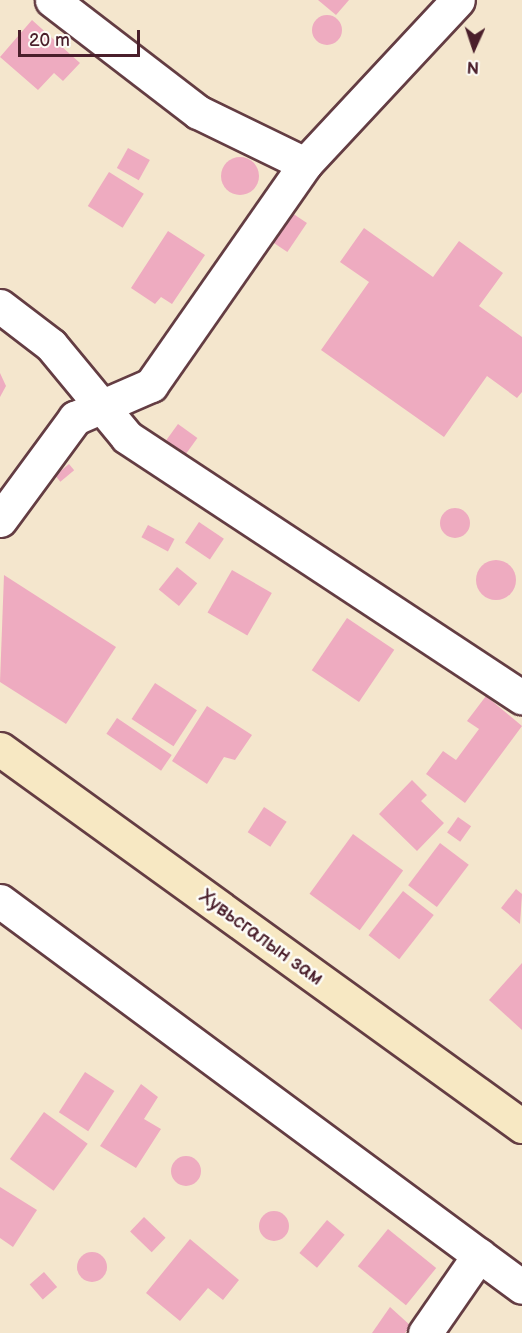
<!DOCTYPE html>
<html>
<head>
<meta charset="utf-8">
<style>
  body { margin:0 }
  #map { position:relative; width:522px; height:1333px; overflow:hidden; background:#f4e6cd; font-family:"Balsamiq Sans",sans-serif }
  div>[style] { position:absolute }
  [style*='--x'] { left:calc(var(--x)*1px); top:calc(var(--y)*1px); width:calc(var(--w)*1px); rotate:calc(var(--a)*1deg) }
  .building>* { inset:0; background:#eeabc0; transform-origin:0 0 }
  .round { border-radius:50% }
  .roads { filter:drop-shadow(2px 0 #643d43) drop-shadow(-2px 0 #643d43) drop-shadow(0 2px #643d43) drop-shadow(0 -2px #643d43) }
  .minor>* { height:33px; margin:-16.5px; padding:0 16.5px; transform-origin:16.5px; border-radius:16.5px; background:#fff }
  .secondary>* { height:33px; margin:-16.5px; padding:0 16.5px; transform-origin:16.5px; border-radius:16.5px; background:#f7e8c3 }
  span { translate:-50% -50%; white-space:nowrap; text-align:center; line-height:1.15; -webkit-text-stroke:5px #fdfcf7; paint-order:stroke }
  .street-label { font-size:20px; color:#4a1f2b }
  .north { position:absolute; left:444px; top:18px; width:60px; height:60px; -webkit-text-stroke:4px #fdfcf7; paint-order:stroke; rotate:183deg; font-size:16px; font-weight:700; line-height:24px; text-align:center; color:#4a1f2b }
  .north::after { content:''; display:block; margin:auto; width:21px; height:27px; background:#4a1f2b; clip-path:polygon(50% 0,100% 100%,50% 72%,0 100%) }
  .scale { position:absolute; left:18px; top:30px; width:122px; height:27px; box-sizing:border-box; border:3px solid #4a1f2b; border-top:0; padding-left:8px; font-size:18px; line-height:21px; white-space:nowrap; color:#4a1f2b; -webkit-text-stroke:4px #fdfcf7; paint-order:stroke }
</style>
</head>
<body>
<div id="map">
  <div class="building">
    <i style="clip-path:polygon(318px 0,349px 0,336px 15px)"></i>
    <i class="round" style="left:312px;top:15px;width:30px;height:30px"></i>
    <i style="clip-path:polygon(32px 20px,80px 63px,63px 81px,54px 73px,38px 90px,0 57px)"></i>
    <i style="left:128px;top:148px;width:25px;height:23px;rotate:29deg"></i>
    <i class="round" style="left:221px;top:157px;width:38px;height:38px"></i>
    <i style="left:109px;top:172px;width:41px;height:40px;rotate:32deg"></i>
    <i style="left:292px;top:213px;width:18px;height:35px;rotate:34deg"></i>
    <i style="clip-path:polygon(364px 228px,433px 277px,459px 241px,503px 273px,479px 306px,522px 337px,522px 392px,517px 398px,487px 376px,444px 437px,321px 350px,369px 282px,340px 262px)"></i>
    <i style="clip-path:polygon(168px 231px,205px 255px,172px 304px,161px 297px,155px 304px,131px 288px)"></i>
    <i style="clip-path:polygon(0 373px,6px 386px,0 397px)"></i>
    <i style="left:178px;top:424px;width:24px;height:20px;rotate:36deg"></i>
    <i style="left:69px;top:464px;width:8px;height:18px;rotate:50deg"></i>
    <i class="round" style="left:440px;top:508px;width:30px;height:30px"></i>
    <i style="left:199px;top:522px;width:30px;height:25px;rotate:34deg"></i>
    <i style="left:148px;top:525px;width:30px;height:14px;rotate:28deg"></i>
    <i class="round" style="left:476px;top:560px;width:40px;height:40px"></i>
    <i style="left:177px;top:567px;width:26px;height:29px;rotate:39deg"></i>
    <i style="left:232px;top:570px;width:46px;height:49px;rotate:30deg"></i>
    <i style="clip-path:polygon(4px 575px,116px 647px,66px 724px,0 682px)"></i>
    <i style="left:347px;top:618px;width:57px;height:63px;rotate:34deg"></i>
    <i style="left:155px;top:683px;width:50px;height:43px;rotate:33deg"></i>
    <i style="clip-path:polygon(486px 696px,522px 726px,465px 803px,426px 774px,443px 751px,456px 760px,479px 729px,467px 721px)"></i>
    <i style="clip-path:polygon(207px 706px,252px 735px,235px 760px,224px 757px,207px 784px,172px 761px)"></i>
    <i style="left:117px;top:718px;width:66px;height:19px;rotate:34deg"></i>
    <i style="clip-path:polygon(412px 780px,427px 795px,421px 801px,444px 823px,417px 851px,379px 814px)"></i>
    <i style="left:264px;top:807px;width:27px;height:30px;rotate:33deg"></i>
    <i style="left:458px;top:817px;width:16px;height:19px;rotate:35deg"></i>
    <i style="left:353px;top:834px;width:62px;height:74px;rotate:36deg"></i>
    <i style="left:440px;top:843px;width:36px;height:53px;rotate:37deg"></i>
    <i style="clip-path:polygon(516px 889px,522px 894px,520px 924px,501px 908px)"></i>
    <i style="left:403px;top:891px;width:39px;height:56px;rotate:38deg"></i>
    <i style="clip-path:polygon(522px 963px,522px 1030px,489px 1000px)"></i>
    <i style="left:85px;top:1072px;width:35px;height:48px;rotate:33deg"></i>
    <i style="clip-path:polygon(141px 1084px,158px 1097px,144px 1119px,161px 1129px,136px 1168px,100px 1146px)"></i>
    <i style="left:44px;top:1112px;width:54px;height:58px;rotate:36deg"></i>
    <i class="round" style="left:171px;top:1156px;width:30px;height:30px"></i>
    <i style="clip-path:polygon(0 1187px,37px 1210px,13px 1247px,0 1238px)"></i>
    <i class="round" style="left:259px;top:1211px;width:30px;height:30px"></i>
    <i style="left:144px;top:1217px;width:30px;height:20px;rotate:44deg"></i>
    <i style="left:327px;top:1220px;width:23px;height:43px;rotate:40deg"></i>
    <i style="left:388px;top:1229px;width:62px;height:48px;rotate:39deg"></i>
    <i style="clip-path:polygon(190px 1239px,239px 1280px,223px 1300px,208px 1288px,180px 1321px,146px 1293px)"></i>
    <i class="round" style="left:77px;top:1252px;width:30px;height:30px"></i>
    <i style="left:44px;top:1272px;width:20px;height:19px;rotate:49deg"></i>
    <i style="clip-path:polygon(390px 1307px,411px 1326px,405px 1333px,372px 1333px)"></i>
  </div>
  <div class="roads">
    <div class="minor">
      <i style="--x:52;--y:0;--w:184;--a:37.5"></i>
      <i style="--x:198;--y:112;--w:119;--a:25.9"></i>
      <i style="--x:305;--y:164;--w:224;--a:-47"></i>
      <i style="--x:0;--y:306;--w:64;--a:37.4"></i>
      <i style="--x:51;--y:345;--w:119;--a:50.4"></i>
      <i style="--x:127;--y:437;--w:473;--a:33.4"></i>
      <i style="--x:0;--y:520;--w:127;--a:-53.7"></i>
      <i style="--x:75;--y:418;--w:83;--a:-23.5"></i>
      <i style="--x:151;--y:385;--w:269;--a:-55.1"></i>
      <i style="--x:0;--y:901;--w:649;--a:36.48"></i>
      <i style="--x:425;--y:1333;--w:95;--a:-55.3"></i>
    </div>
    <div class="secondary">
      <i style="--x:0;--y:749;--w:644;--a:35.84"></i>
    </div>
  </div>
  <div class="street-label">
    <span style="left:261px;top:938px;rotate:36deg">Хувьсгалын зам</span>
  </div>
  <div class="north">N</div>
  <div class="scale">20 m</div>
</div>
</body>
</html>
